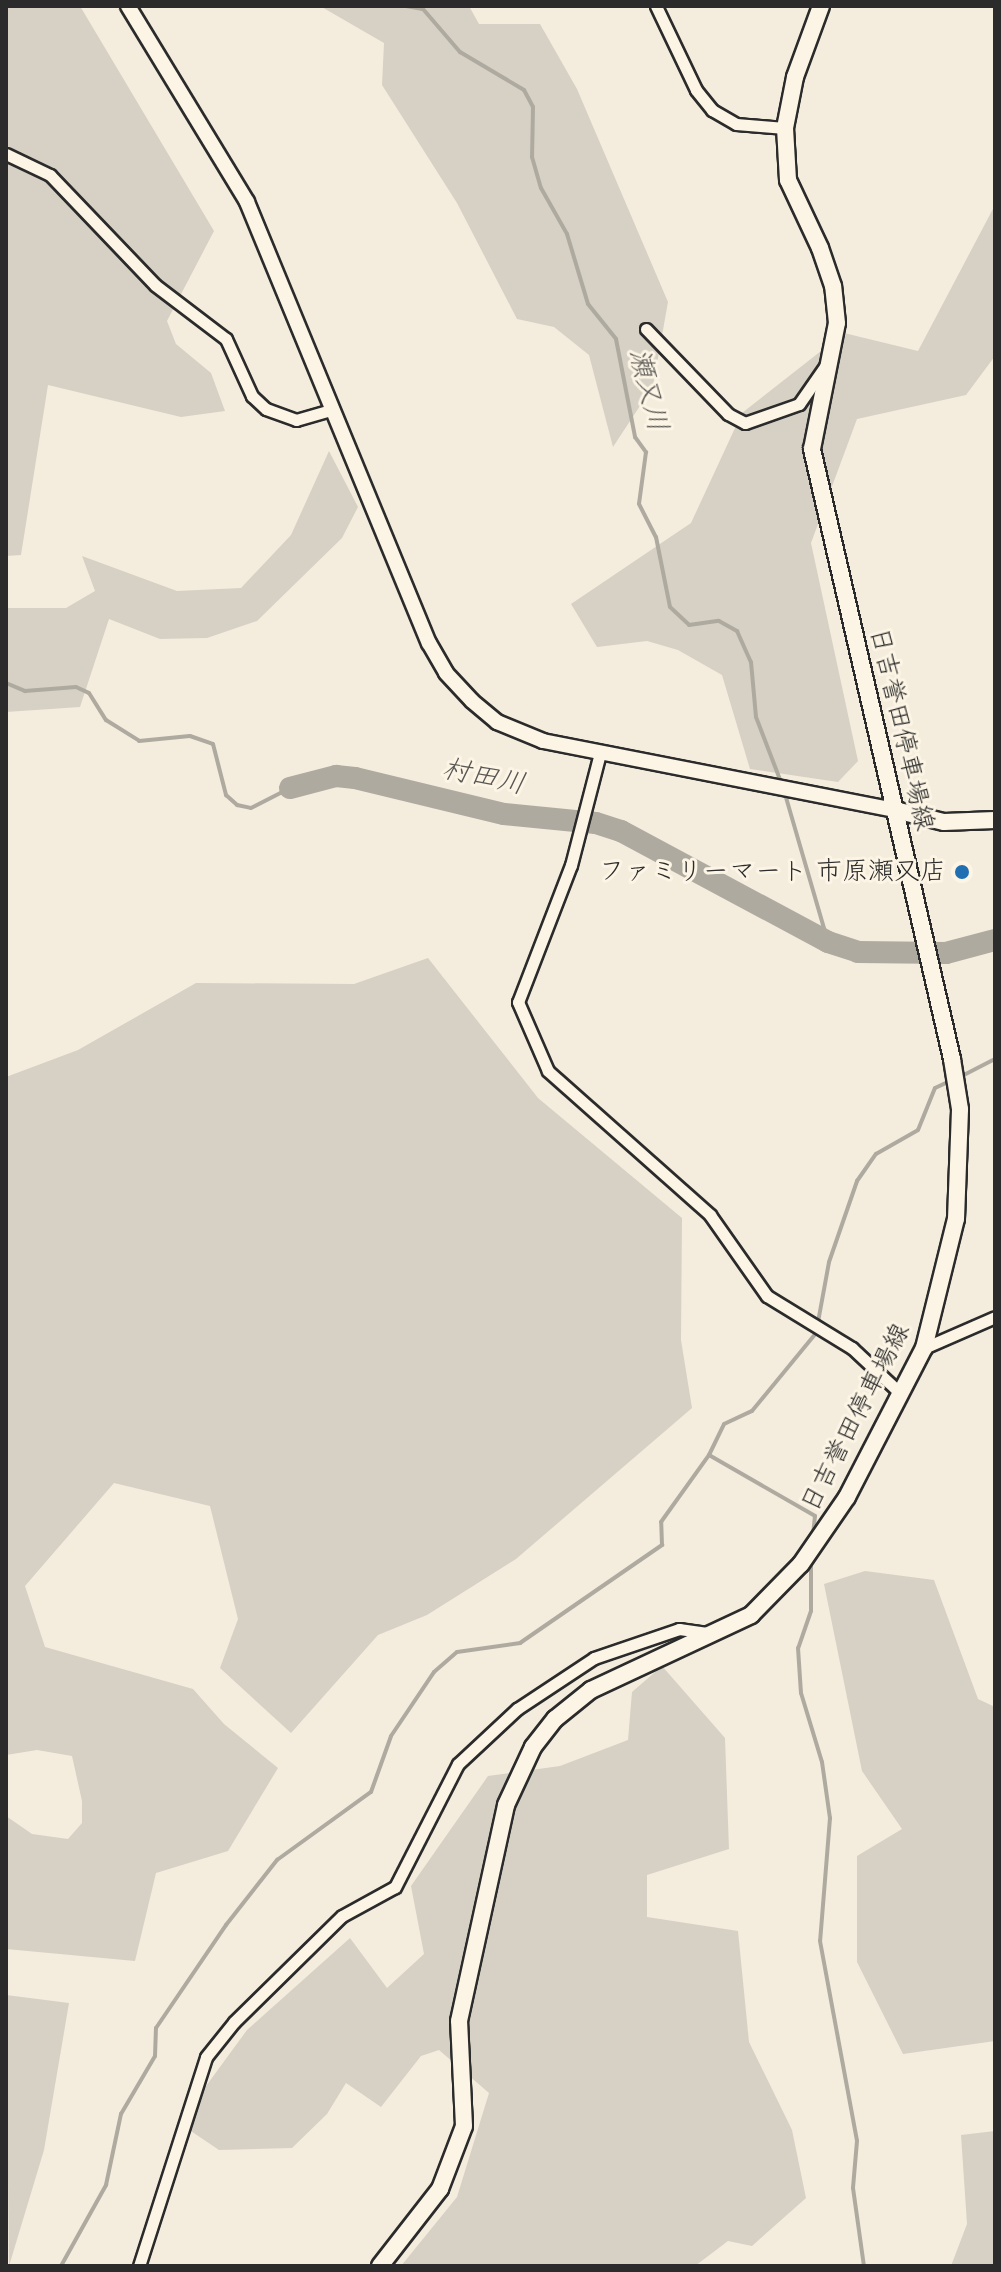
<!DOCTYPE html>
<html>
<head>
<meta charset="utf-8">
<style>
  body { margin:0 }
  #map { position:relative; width:1001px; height:2272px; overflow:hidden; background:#f4edde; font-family:"Comic Neue","Klee One",sans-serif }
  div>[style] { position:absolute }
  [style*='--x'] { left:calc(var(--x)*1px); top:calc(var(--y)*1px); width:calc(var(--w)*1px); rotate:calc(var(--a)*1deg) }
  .green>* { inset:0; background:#d6d1c4 }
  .stream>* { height:4px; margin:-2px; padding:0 2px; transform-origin:2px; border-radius:2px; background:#afaaa0 }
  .river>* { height:22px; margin:-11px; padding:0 11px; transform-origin:11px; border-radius:11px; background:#afaaa0 }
  .roads { filter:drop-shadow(2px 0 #2b2b2b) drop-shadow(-2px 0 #2b2b2b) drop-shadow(0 2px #2b2b2b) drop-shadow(0 -2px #2b2b2b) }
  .minor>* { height:11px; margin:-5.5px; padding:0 5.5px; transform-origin:5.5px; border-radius:5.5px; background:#fcf5e5 }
  .tertiary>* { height:14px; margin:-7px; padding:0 7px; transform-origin:7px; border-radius:7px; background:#fcf5e5 }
  .secondary>* { height:16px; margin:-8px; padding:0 8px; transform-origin:8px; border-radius:8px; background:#fcf5e5 }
  .dots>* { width:22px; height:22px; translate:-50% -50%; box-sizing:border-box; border:4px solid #fcf5e5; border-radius:50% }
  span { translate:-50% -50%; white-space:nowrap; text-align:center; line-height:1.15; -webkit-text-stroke:6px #fcf5e5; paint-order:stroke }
  .street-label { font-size:26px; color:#2b2b2b }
  .poi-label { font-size:26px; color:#2b2b2b }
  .right { translate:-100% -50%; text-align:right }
  .water-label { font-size:28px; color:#595754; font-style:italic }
  .frame { position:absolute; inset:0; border:8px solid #2b2b2b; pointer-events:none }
</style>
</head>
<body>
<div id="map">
  <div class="green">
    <i style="clip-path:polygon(6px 6px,80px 6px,214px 231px,167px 321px,176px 344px,211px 373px,225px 411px,181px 417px,48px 385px,21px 555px,6px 556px)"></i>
    <i style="clip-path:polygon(320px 6px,469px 6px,479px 24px,540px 24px,577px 89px,668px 302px,653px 386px,613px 447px,589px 355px,554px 327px,517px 319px,457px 203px,382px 85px,384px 43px)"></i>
    <i style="clip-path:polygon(995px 205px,995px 356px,966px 395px,857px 419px,811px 543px,858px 761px,838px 782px,750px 769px,722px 675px,678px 650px,647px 641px,597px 647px,571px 604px,691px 523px,742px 413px,844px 333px,918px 351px)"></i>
    <i style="clip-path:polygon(329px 451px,358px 507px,342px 538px,257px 621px,207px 638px,160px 639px,109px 619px,80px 707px,6px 712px,6px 608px,66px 608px,95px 591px,82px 556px,177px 591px,241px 588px,291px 535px)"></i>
    <i style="clip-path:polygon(428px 958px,538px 1098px,682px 1218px,681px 1340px,692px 1408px,516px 1559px,427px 1615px,378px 1635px,291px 1733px,220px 1668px,238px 1619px,210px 1506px,114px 1483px,25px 1586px,45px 1647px,193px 1689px,224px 1724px,278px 1768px,228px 1851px,156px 1873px,135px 1961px,6px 1949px,6px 1816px,32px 1834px,68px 1839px,82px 1823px,82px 1801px,72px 1756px,37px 1750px,6px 1755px,6px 1077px,78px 1050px,196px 983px,354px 984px)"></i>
    <i style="clip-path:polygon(865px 1571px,934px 1580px,978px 1699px,995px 1707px,995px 2041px,903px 2054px,857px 1962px,857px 1856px,902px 1829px,862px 1771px,824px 1584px)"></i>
    <i style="clip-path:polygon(662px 1666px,725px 1738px,729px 1849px,647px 1875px,647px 1917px,738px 1931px,749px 2042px,792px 2130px,806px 2198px,752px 2246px,728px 2241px,695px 2266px,401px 2266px,457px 2197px,489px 2093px,439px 2050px,421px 2056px,381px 2107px,346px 2083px,327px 2114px,292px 2148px,219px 2150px,179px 2123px,247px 2030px,350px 1938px,387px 1988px,424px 1954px,411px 1886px,488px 1776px,560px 1766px,628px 1740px,632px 1692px)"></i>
    <i style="clip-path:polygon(6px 1995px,69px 2003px,44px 2150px,9px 2266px)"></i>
    <i style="clip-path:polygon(995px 2131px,995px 2266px,951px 2266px,967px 2224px,961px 2135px)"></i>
  </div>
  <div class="stream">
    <i style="--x:406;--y:6;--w:17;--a:10"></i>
    <i style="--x:423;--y:9;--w:57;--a:49.3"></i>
    <i style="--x:460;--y:52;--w:74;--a:30.7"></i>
    <i style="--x:524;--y:90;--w:19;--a:62"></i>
    <i style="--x:533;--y:107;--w:50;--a:91.1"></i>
    <i style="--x:532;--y:157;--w:32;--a:74"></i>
    <i style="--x:541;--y:188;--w:53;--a:60.5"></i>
    <i style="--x:567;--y:234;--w:73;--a:73.3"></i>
    <i style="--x:588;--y:304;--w:45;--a:51.3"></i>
    <i style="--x:616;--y:339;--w:100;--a:79"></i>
    <i style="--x:635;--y:437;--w:19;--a:54"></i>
    <i style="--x:646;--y:452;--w:52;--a:97.7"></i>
    <i style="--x:639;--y:504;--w:37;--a:63"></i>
    <i style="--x:656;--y:537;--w:71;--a:78.7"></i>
    <i style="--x:670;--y:607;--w:26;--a:43"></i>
    <i style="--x:689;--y:625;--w:30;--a:-8"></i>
    <i style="--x:719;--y:621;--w:21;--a:29"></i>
    <i style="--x:737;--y:631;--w:34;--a:66"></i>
    <i style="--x:751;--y:662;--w:55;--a:84.8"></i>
    <i style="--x:756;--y:717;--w:70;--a:69"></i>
    <i style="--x:6;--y:683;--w:21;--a:23"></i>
    <i style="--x:25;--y:691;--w:51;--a:-4.5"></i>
    <i style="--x:76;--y:687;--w:14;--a:25"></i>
    <i style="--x:89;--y:693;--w:32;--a:58"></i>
    <i style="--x:106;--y:720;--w:39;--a:32"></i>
    <i style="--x:139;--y:741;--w:51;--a:-5.6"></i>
    <i style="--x:190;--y:736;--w:24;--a:19"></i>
    <i style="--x:213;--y:744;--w:53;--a:75.7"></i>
    <i style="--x:226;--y:795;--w:15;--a:42"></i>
    <i style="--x:237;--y:805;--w:14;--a:12"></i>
    <i style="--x:251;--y:808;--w:44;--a:-27.1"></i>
    <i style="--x:785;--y:794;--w:154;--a:73.8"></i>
    <i style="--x:958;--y:1078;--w:42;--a:-27.2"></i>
    <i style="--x:709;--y:1455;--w:122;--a:29.9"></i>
    <i style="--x:815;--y:1516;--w:20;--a:96"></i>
    <i style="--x:811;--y:1560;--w:51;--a:90"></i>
    <i style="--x:811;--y:1611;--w:39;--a:109"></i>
    <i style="--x:798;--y:1648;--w:45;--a:86.2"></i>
    <i style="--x:801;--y:1693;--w:72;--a:73.1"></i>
    <i style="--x:822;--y:1762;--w:57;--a:81.9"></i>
    <i style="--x:830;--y:1818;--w:123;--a:94.6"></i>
    <i style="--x:820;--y:1941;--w:203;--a:79.5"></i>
    <i style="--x:857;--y:2141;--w:47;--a:94.9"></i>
    <i style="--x:853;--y:2188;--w:79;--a:82"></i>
    <i style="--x:61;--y:2266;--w:93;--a:-60.9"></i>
    <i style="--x:106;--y:2185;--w:73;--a:-78.1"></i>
    <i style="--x:121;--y:2114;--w:67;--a:-59.6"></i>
    <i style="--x:155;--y:2056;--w:28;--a:-88"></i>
    <i style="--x:156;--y:2028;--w:125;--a:-55.8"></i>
    <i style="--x:226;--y:1925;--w:83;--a:-51.9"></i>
    <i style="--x:277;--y:1860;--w:116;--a:-35.9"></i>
    <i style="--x:371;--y:1792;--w:59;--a:-70.3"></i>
    <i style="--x:391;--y:1736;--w:77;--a:-56.1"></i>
    <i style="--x:434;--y:1672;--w:30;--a:-41"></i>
    <i style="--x:457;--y:1652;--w:64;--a:-8.1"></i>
    <i style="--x:520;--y:1643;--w:173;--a:-34.6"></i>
    <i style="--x:662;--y:1545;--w:23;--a:-92"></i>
    <i style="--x:661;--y:1522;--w:82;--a:-54.4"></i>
    <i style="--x:709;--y:1455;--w:34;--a:-64"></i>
    <i style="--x:724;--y:1424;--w:31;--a:-25"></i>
    <i style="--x:752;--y:1411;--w:101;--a:-50.6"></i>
    <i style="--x:816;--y:1333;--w:72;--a:-79.6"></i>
    <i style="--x:829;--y:1262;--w:86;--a:-70.9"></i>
    <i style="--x:857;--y:1181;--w:33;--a:-55"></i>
    <i style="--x:876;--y:1154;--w:48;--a:-29.7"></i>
    <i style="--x:918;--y:1130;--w:45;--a:-68"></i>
    <i style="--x:935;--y:1088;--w:17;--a:-25"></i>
  </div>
  <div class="river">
    <i style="--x:290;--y:788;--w:48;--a:-14.6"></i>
    <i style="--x:336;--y:776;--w:19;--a:6"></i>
    <i style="--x:355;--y:778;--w:153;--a:13.6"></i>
    <i style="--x:504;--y:814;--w:92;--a:5.6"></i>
    <i style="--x:596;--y:823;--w:26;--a:18"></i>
    <i style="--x:621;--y:831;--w:235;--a:28.2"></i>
    <i style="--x:828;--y:942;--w:32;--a:18"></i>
    <i style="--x:858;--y:952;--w:88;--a:0.7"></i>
    <i style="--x:946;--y:953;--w:51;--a:-14.9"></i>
  </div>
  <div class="roads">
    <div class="minor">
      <i style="--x:656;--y:6;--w:93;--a:64.5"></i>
      <i style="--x:696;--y:90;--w:26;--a:51"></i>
      <i style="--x:712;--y:110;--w:28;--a:30"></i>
      <i style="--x:736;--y:124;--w:49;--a:4.7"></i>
      <i style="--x:6;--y:154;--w:49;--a:25.5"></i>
      <i style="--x:50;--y:175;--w:152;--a:46.3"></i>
      <i style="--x:155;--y:285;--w:89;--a:37.3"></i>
      <i style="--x:226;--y:339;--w:63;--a:65.5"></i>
      <i style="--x:252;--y:396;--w:19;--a:43"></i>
      <i style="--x:266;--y:409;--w:32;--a:20"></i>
      <i style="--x:296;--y:420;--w:37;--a:-16"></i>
      <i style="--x:646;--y:329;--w:118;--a:46"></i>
      <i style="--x:728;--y:414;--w:19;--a:28"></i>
      <i style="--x:745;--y:423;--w:57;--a:-19.4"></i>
      <i style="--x:799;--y:404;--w:47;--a:-55.3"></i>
      <i style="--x:600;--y:753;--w:116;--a:104.5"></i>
      <i style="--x:571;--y:865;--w:147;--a:111.1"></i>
      <i style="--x:518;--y:1002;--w:75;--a:66.5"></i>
      <i style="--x:548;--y:1071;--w:217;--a:41.6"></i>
      <i style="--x:710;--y:1215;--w:99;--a:54.9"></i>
      <i style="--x:767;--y:1296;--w:100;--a:31.5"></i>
      <i style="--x:852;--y:1348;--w:64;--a:43.1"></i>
      <i style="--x:924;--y:1348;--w:77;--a:-23.6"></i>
      <i style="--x:139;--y:2266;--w:219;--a:-72.2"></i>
      <i style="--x:206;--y:2057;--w:45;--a:-51.3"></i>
      <i style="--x:234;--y:2022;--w:151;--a:-44.5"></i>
      <i style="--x:342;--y:1916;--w:60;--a:-28.7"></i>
      <i style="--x:395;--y:1887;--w:138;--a:-62.9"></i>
      <i style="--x:458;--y:1764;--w:81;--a:-43"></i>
      <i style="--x:517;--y:1709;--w:92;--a:-33.5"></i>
      <i style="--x:594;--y:1658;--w:90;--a:-18.8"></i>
      <i style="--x:679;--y:1629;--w:30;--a:8"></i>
    </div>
    <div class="tertiary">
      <i style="--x:128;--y:6;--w:229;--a:58.7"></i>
      <i style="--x:247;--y:202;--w:477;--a:67.6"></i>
      <i style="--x:429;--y:643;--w:34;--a:60"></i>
      <i style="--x:446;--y:673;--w:38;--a:47"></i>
      <i style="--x:472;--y:701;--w:33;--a:40"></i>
      <i style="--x:497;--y:722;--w:50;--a:22.4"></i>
      <i style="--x:543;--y:741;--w:359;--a:11.1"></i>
    </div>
    <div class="secondary">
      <i style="--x:895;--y:810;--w:50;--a:13.8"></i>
      <i style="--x:944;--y:822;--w:51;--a:-2.2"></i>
      <i style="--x:380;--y:2266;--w:98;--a:-52.1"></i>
      <i style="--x:440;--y:2189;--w:67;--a:-69.1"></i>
      <i style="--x:464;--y:2126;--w:105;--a:-92.7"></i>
      <i style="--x:459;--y:2021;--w:221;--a:-77.7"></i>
      <i style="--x:506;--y:1805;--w:64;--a:-65"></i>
      <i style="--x:533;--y:1747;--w:36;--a:-52"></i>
      <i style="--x:555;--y:1719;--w:46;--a:-38.9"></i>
      <i style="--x:591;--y:1690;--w:177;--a:-25.1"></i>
      <i style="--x:751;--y:1615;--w:71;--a:-45.6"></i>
      <i style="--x:801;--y:1564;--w:81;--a:-55.5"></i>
      <i style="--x:847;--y:1497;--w:168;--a:-62.7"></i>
      <i style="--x:924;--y:1348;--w:133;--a:-76.1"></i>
      <i style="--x:956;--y:1219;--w:110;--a:-87.9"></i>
      <i style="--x:960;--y:1109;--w:51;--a:-99.1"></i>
      <i style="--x:952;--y:1059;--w:626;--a:-102.93"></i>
      <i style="--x:812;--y:449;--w:128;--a:-78.8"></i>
      <i style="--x:837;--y:323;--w:37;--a:-96"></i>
      <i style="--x:833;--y:286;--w:40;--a:-108.9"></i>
      <i style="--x:820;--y:248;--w:75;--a:-115.2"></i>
      <i style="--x:788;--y:180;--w:52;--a:-93.3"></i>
      <i style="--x:785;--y:128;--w:52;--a:-78.9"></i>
      <i style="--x:795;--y:77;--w:76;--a:-69.9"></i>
    </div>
  </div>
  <div class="dots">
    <i style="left:962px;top:872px;background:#1f6fb2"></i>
  </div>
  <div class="street-label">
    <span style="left:901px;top:729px;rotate:77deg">日吉誉田停車場線</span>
    <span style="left:856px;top:1418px;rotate:-63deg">日吉誉田停車場線</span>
  </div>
  <div class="poi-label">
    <span class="right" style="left:946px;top:872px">ファミリーマート 市原瀬又店</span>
  </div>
  <div class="water-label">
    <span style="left:649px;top:390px;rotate:76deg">瀬又川</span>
    <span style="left:484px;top:776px;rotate:12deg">村田川</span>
  </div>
  <div class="frame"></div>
</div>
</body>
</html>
